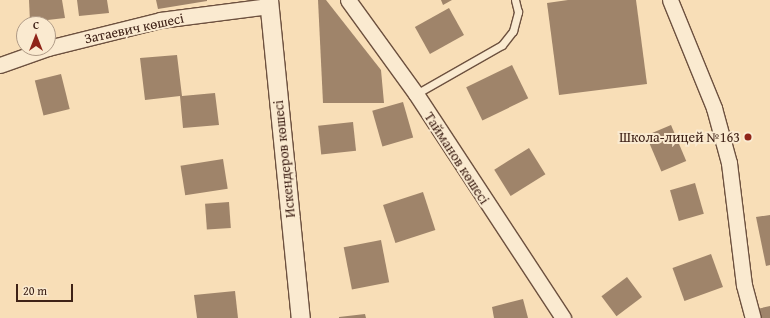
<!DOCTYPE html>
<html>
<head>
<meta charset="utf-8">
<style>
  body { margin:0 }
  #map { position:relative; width:770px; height:318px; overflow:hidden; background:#f8deb7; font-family:"Gentium Book Plus",serif }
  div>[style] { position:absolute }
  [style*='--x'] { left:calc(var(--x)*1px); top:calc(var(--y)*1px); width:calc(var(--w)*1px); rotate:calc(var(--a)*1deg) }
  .building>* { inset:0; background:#9f846a; transform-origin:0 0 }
  .roads { filter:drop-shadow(1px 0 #6d513f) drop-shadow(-1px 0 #6d513f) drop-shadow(0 1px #6d513f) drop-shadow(0 -1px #6d513f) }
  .service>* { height:7px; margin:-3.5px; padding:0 3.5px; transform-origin:3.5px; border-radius:3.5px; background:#faead0 }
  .minor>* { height:15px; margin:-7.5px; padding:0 7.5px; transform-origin:7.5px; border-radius:7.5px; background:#faead0 }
  .tertiary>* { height:18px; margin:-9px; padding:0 9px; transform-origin:9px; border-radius:9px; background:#faead0 }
  .dots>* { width:11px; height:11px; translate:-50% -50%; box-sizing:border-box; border:2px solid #faead0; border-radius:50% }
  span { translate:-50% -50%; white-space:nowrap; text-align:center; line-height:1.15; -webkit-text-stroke:4px #faead0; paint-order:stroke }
  .street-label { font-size:14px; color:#3f2217 }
  .poi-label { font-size:14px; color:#3f2217 }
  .right { translate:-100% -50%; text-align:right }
  .north { position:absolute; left:16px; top:16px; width:40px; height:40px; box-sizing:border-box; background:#faead0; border:1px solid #af9a86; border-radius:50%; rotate:0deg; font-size:11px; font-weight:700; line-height:16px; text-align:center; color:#3f2217 }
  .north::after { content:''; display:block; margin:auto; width:14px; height:18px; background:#8f2418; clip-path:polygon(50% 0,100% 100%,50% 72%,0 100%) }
  .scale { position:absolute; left:16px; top:284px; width:57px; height:18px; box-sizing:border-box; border:2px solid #3f2217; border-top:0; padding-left:5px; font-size:12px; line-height:14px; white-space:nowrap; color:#3f2217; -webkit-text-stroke:3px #faead0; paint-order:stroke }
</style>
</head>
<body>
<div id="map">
  <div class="building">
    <i style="clip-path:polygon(29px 0,62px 0,65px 18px,30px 22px)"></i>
    <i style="clip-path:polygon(77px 0,107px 0,109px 13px,79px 16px)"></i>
    <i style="clip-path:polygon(156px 0,207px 0,207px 1px,158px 9px)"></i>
    <i style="clip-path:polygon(318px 0,326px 0,381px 70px,384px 103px,323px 103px)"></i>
    <i style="clip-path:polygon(441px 0,452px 0,443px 5px)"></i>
    <i style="clip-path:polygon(568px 0,636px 0,647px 84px,559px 95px,547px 3px)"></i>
    <i style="left:449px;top:8px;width:31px;height:39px;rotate:61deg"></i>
    <i style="clip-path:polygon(177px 55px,182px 96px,215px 93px,219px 125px,183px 128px,180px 96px,145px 100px,140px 58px)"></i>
    <i style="left:512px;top:65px;width:37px;height:51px;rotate:64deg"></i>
    <i style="left:61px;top:74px;width:36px;height:27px;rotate:76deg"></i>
    <i style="left:403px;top:102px;width:37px;height:32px;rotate:74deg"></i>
    <i style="left:353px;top:122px;width:29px;height:35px;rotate:84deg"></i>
    <i style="left:671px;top:125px;width:39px;height:27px;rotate:67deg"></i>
    <i style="left:529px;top:148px;width:31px;height:41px;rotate:58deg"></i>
    <i style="left:223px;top:159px;width:30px;height:43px;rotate:81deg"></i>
    <i style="left:695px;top:183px;width:32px;height:26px;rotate:74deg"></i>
    <i style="left:423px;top:192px;width:40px;height:42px;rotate:72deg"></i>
    <i style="left:229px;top:202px;width:26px;height:24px;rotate:86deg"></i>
    <i style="clip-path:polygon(770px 215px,770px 265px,766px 266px,756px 217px)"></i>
    <i style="left:381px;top:240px;width:43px;height:38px;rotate:79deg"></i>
    <i style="left:711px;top:254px;width:35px;height:41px;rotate:70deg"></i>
    <i style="left:627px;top:277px;width:25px;height:32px;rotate:53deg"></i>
    <i style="clip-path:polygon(235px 291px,238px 318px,197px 318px,194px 295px)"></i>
    <i style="clip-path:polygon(523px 299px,528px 318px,494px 318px,492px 307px)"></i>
    <i style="clip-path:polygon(770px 306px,770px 318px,760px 318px,757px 309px)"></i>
    <i style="clip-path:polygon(365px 314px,366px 318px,339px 318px,339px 317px)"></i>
  </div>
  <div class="roads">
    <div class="service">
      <i style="--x:416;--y:94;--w:99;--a:-29.7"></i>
      <i style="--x:502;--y:45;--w:18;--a:-52"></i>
      <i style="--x:513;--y:31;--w:20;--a:-75"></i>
      <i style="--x:518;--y:12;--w:12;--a:-104"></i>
    </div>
    <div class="minor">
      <i style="--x:348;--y:0;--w:116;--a:54.1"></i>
      <i style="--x:416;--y:94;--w:268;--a:56.7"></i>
      <i style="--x:670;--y:0;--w:117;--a:67.8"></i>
      <i style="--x:714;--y:108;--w:57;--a:74.7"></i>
      <i style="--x:729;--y:163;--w:123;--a:83"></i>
      <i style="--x:744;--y:285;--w:34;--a:75"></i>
      <i style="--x:48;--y:48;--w:115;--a:-14"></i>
      <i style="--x:160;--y:20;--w:110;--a:-7.3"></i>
      <i style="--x:0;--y:65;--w:51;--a:-19.5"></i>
    </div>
    <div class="tertiary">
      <i style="--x:269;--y:0;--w:320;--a:84.3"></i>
    </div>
  </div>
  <div class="dots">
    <i style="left:748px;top:137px;background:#8f2418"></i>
  </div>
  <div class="street-label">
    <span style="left:134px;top:28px;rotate:-12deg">Затаевич көшесі</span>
    <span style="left:457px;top:158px;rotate:57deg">Тайманов көшесі</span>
    <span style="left:284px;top:159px;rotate:-96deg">Искендеров көшесі</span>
  </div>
  <div class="poi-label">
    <span class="right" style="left:740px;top:137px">Школа-лицей №163</span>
  </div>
  <div class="north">С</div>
  <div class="scale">20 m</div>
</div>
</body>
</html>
